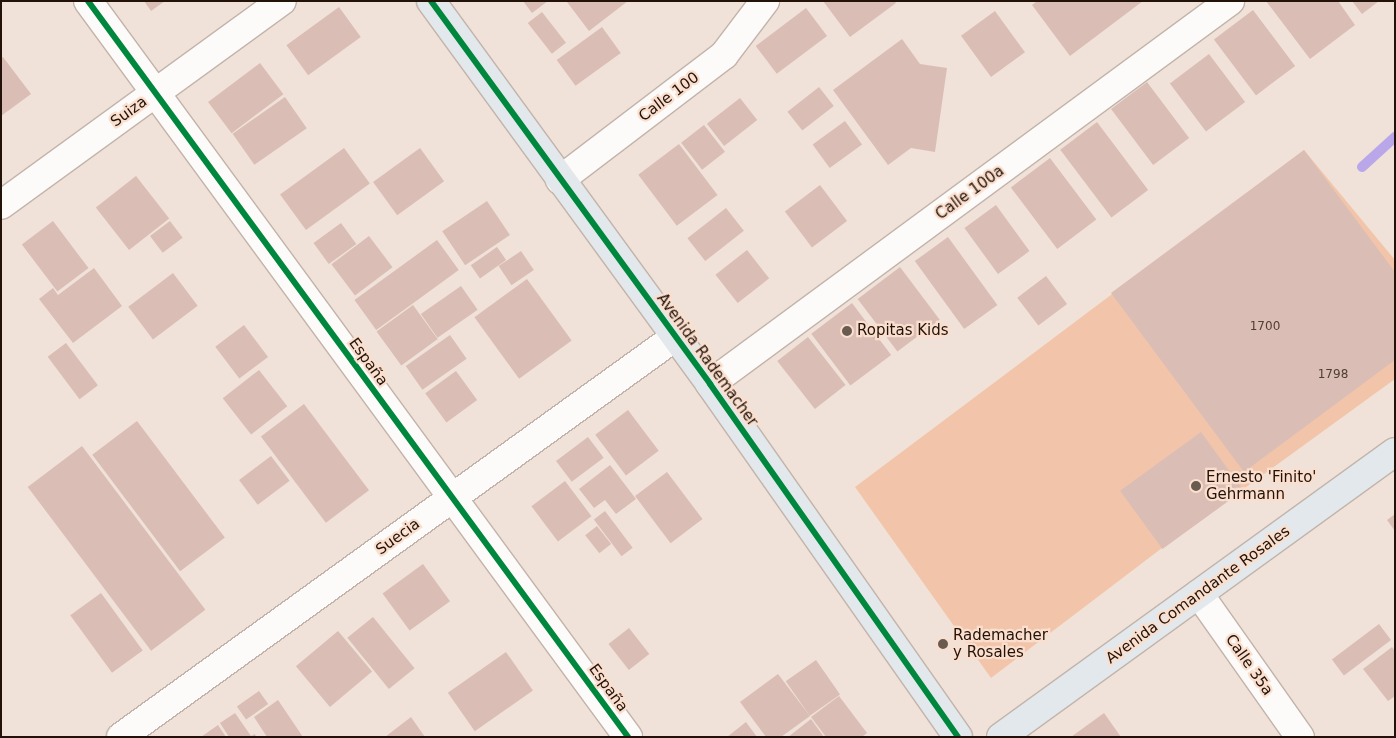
<!DOCTYPE html>
<html>
<head>
<meta charset="utf-8">
<style>
  body { margin:0 }
  #map { position:relative; width:1396px; height:738px; overflow:hidden; background:#f0e2d8; font-family:"DejaVu Sans",sans-serif }
  div>[style] { position:absolute }
  [style*='--x'] { left:calc(var(--x)*1px); top:calc(var(--y)*1px); width:calc(var(--w)*1px); rotate:calc(var(--a)*1deg) }
  .green>* { inset:0; background:#f2c5aa }
  .stream>* { height:10px; margin:-5px; padding:0 5px; transform-origin:5px; border-radius:5px; background:#baa7ea }
  .building>* { inset:0; background:#dabeb5; transform-origin:0 0 }
  .roads { filter:drop-shadow(1px 0 #c2b4aa) drop-shadow(-1px 0 #c2b4aa) drop-shadow(0 1px #c2b4aa) drop-shadow(0 -1px #c2b4aa) }
  .minor>* { height:28px; margin:-14px; padding:0 14px; transform-origin:14px; border-radius:14px; background:#fdfbf9 }
  .major>* { height:28px; margin:-14px; padding:0 14px; transform-origin:14px; border-radius:14px; background:#e2e8eb }
  .cycleway>* { height:6px; margin:-3px; padding:0 3px; transform-origin:3px; border-radius:3px; background:#00873e }
  .dots>* { width:14px; height:14px; translate:-50% -50%; box-sizing:border-box; border:2px solid #fbdfce; border-radius:50% }
  span { translate:-50% -50%; white-space:nowrap; text-align:center; line-height:1.15; -webkit-text-stroke:4.5px #fbdfce; paint-order:stroke }
  .number-label { font-size:12px; color:#503d33 }
  .number-label span { -webkit-text-stroke-width:0 }
  .street-label { font-size:15px; color:#221208 }
  .poi-label { font-size:15px; color:#221208 }
  .left { translate:0 -50%; text-align:left }
  .frame { position:absolute; inset:0; border:2px solid #221208; pointer-events:none }
</style>
</head>
<body>
<div id="map">
  <div class="green">
    <i style="clip-path:polygon(1304px 150px,1395px 260px,1395px 379px,1162px 548px,991px 678px,855px 487px)"></i>
  </div>
  <div class="stream">
    <i style="--x:1362;--y:167;--w:45;--a:-42.3"></i>
  </div>
  <div class="building">
    <i style="clip-path:polygon(144px 1px,165px 1px,151px 11px)"></i>
    <i style="clip-path:polygon(523px 1px,548px 1px,532px 13px)"></i>
    <i style="clip-path:polygon(569px 1px,628px 1px,589px 31px,567px 2px)"></i>
    <i style="clip-path:polygon(823px 1px,895px 1px,896px 3px,850px 37px)"></i>
    <i style="clip-path:polygon(1037px 1px,1143px 1px,1070px 56px,1032px 5px)"></i>
    <i style="clip-path:polygon(1266px 1px,1338px 1px,1355px 25px,1310px 59px)"></i>
    <i style="clip-path:polygon(1352px 1px,1379px 1px,1362px 14px)"></i>
    <i style="left:339px;top:7px;width:37px;height:65px;rotate:54deg"></i>
    <i style="left:806px;top:8px;width:35px;height:63px;rotate:53deg"></i>
    <i style="left:1253px;top:10px;width:70px;height:49px;rotate:53deg"></i>
    <i style="left:995px;top:11px;width:51px;height:42px;rotate:54deg"></i>
    <i style="left:542px;top:12px;width:39px;height:18px;rotate:52deg"></i>
    <i style="left:602px;top:27px;width:32px;height:56px;rotate:54deg"></i>
    <i style="clip-path:polygon(902px 39px,920px 64px,947px 68px,935px 152px,911px 148px,888px 165px,833px 90px)"></i>
    <i style="left:1209px;top:54px;width:60px;height:49px;rotate:53deg"></i>
    <i style="clip-path:polygon(3px 57px,31px 94px,1px 116px,1px 58px)"></i>
    <i style="left:260px;top:63px;width:39px;height:65px;rotate:53deg"></i>
    <i style="left:1147px;top:82px;width:70px;height:45px;rotate:53deg"></i>
    <i style="left:819px;top:87px;width:24px;height:40px;rotate:52deg"></i>
    <i style="left:285px;top:97px;width:38px;height:64px;rotate:55deg"></i>
    <i style="left:740px;top:98px;width:28px;height:42px;rotate:52deg"></i>
    <i style="left:845px;top:121px;width:29px;height:40px;rotate:54deg"></i>
    <i style="left:1097px;top:122px;width:85px;height:46px;rotate:53deg"></i>
    <i style="left:704px;top:125px;width:34px;height:29px;rotate:52deg"></i>
    <i style="left:679px;top:144px;width:64px;height:51px;rotate:53deg"></i>
    <i style="left:344px;top:148px;width:44px;height:79px;rotate:54deg"></i>
    <i style="left:420px;top:148px;width:41px;height:58px;rotate:54deg"></i>
    <i style="clip-path:polygon(1304px 150px,1395px 272px,1395px 360px,1244px 472px,1111px 293px)"></i>
    <i style="left:1050px;top:158px;width:77px;height:49px;rotate:53deg"></i>
    <i style="left:136px;top:176px;width:54px;height:51px;rotate:52deg"></i>
    <i style="left:820px;top:185px;width:45px;height:44px;rotate:53deg"></i>
    <i style="left:487px;top:201px;width:41px;height:54px;rotate:56deg"></i>
    <i style="left:996px;top:205px;width:57px;height:39px;rotate:54deg"></i>
    <i style="left:726px;top:208px;width:29px;height:49px;rotate:52deg"></i>
    <i style="left:53px;top:221px;width:59px;height:39px;rotate:53deg"></i>
    <i style="left:170px;top:221px;width:21px;height:25px;rotate:53deg"></i>
    <i style="left:341px;top:223px;width:26px;height:34px;rotate:54deg"></i>
    <i style="left:369px;top:236px;width:39px;height:47px;rotate:53deg"></i>
    <i style="left:948px;top:237px;width:84px;height:41px;rotate:54deg"></i>
    <i style="left:437px;top:240px;width:37px;height:102px;rotate:54deg"></i>
    <i style="left:497px;top:247px;width:16px;height:32px;rotate:55deg"></i>
    <i style="left:747px;top:250px;width:36px;height:40px;rotate:52deg"></i>
    <i style="left:521px;top:251px;width:23px;height:27px;rotate:56deg"></i>
    <i style="left:900px;top:267px;width:66px;height:53px;rotate:53deg"></i>
    <i style="clip-path:polygon(94px 268px,122px 306px,73px 343px,39px 299px,53px 288px,58px 295px)"></i>
    <i style="left:173px;top:273px;width:41px;height:56px;rotate:53deg"></i>
    <i style="left:1046px;top:276px;width:35px;height:36px;rotate:53deg"></i>
    <i style="left:527px;top:279px;width:76px;height:65px;rotate:54deg"></i>
    <i style="left:461px;top:286px;width:29px;height:49px;rotate:55deg"></i>
    <i style="left:852px;top:303px;width:65px;height:51px;rotate:53deg"></i>
    <i style="left:413px;top:305px;width:42px;height:45px;rotate:54deg"></i>
    <i style="left:244px;top:325px;width:40px;height:36px;rotate:53deg"></i>
    <i style="left:450px;top:335px;width:29px;height:54px;rotate:55deg"></i>
    <i style="left:808px;top:337px;width:61px;height:39px;rotate:52deg"></i>
    <i style="left:66px;top:343px;width:53px;height:23px;rotate:53deg"></i>
    <i style="left:259px;top:370px;width:46px;height:46px;rotate:52deg"></i>
    <i style="left:456px;top:371px;width:36px;height:38px;rotate:54deg"></i>
    <i style="left:304px;top:404px;width:108px;height:54px;rotate:53deg"></i>
    <i style="left:628px;top:410px;width:51px;height:41px;rotate:53deg"></i>
    <i style="left:137px;top:421px;width:146px;height:56px;rotate:53deg"></i>
    <i style="left:1201px;top:432px;width:72px;height:100px;rotate:54deg"></i>
    <i style="left:588px;top:437px;width:26px;height:40px;rotate:53deg"></i>
    <i style="left:82px;top:446px;width:205px;height:68px;rotate:53deg"></i>
    <i style="left:271px;top:456px;width:31px;height:40px;rotate:53deg"></i>
    <i style="clip-path:polygon(610px 465px,636px 499px,616px 514px,605px 500px,594px 508px,579px 489px)"></i>
    <i style="left:667px;top:472px;width:59px;height:40px;rotate:53deg"></i>
    <i style="left:565px;top:481px;width:44px;height:42px;rotate:53deg"></i>
    <i style="left:605px;top:511px;width:46px;height:14px;rotate:53deg"></i>
    <i style="clip-path:polygon(1395px 514px,1395px 531px,1387px 520px)"></i>
    <i style="left:597px;top:526px;width:23px;height:15px;rotate:52deg"></i>
    <i style="left:423px;top:564px;width:46px;height:50px;rotate:54deg"></i>
    <i style="left:101px;top:593px;width:71px;height:38px;rotate:54deg"></i>
    <i style="left:373px;top:617px;width:66px;height:33px;rotate:51deg"></i>
    <i style="left:1379px;top:624px;width:20px;height:59px;rotate:53deg"></i>
    <i style="left:629px;top:628px;width:33px;height:26px;rotate:52deg"></i>
    <i style="left:338px;top:631px;width:53px;height:55px;rotate:50deg"></i>
    <i style="clip-path:polygon(1392px 647px,1395px 651px,1395px 696px,1388px 701px,1363px 669px)"></i>
    <i style="left:506px;top:652px;width:47px;height:71px;rotate:55deg"></i>
    <i style="left:816px;top:660px;width:42px;height:37px;rotate:55deg"></i>
    <i style="clip-path:polygon(778px 674px,810px 716px,781px 737px,766px 737px,740px 702px)"></i>
    <i style="left:259px;top:691px;width:16px;height:27px;rotate:55deg"></i>
    <i style="clip-path:polygon(839px 696px,867px 733px,862px 737px,826px 737px,811px 717px)"></i>
    <i style="clip-path:polygon(278px 700px,303px 737px,267px 737px,254px 717px)"></i>
    <i style="clip-path:polygon(235px 713px,251px 736px,255px 734px,256px 737px,229px 737px,220px 723px)"></i>
    <i style="clip-path:polygon(1104px 713px,1121px 737px,1071px 737px)"></i>
    <i style="clip-path:polygon(411px 717px,425px 737px,385px 737px)"></i>
    <i style="clip-path:polygon(811px 719px,824px 737px,788px 737px)"></i>
    <i style="clip-path:polygon(746px 722px,757px 737px,727px 737px)"></i>
    <i style="clip-path:polygon(218px 725px,226px 737px,201px 737px)"></i>
  </div>
  <div class="roads">
    <div class="minor">
      <i style="--x:88;--y:1;--w:913;--a:53.73"></i>
      <i style="--x:560;--y:180;--w:206;--a:-37.3"></i>
      <i style="--x:724;--y:55;--w:68;--a:-52.8"></i>
      <i style="--x:1;--y:205;--w:347;--a:-36"></i>
      <i style="--x:710;--y:384;--w:646;--a:-36.37"></i>
      <i style="--x:1199;--y:594;--w:175;--a:54.8"></i>
      <i style="--x:121;--y:737;--w:683;--a:-35.83"></i>
    </div>
    <div class="major">
      <i style="--x:431;--y:1;--w:474;--a:53.9"></i>
      <i style="--x:710;--y:384;--w:431;--a:54.9"></i>
      <i style="--x:1001;--y:737;--w:486;--a:-35.9"></i>
    </div>
  </div>
  <div class="cycleway">
    <i style="--x:88;--y:1;--w:913;--a:53.73"></i>
    <i style="--x:431;--y:1;--w:474;--a:53.9"></i>
    <i style="--x:710;--y:384;--w:431;--a:54.9"></i>
  </div>
  <div class="dots">
    <i style="left:847px;top:331px;background:#6a5b51"></i>
    <i style="left:1196px;top:486px;background:#6a5b51"></i>
    <i style="left:943px;top:644px;background:#6a5b51"></i>
  </div>
  <div class="number-label">
    <span style="left:1265px;top:327px">1700</span>
    <span style="left:1333px;top:375px">1798</span>
  </div>
  <div class="street-label">
    <span style="left:669px;top:97px;rotate:-37deg">Calle 100</span>
    <span style="left:129px;top:112px;rotate:-36deg">Suiza</span>
    <span style="left:970px;top:193px;rotate:-36deg">Calle 100a</span>
    <span style="left:707px;top:360px;rotate:54deg">Avenida Rademacher</span>
    <span style="left:368px;top:362px;rotate:54deg">España</span>
    <span style="left:398px;top:537px;rotate:-36deg">Suecia</span>
    <span style="left:1198px;top:595px;rotate:-36deg">Avenida Comandante Rosales</span>
    <span style="left:1249px;top:665px;rotate:55deg">Calle 35a</span>
    <span style="left:608px;top:688px;rotate:54deg">España</span>
  </div>
  <div class="poi-label">
    <span class="left" style="left:857px;top:331px">Ropitas Kids</span>
    <span class="left" style="left:1206px;top:486px">Ernesto 'Finito'<br>Gehrmann</span>
    <span class="left" style="left:953px;top:644px">Rademacher<br>y Rosales</span>
  </div>
  <div class="frame"></div>
</div>
</body>
</html>
